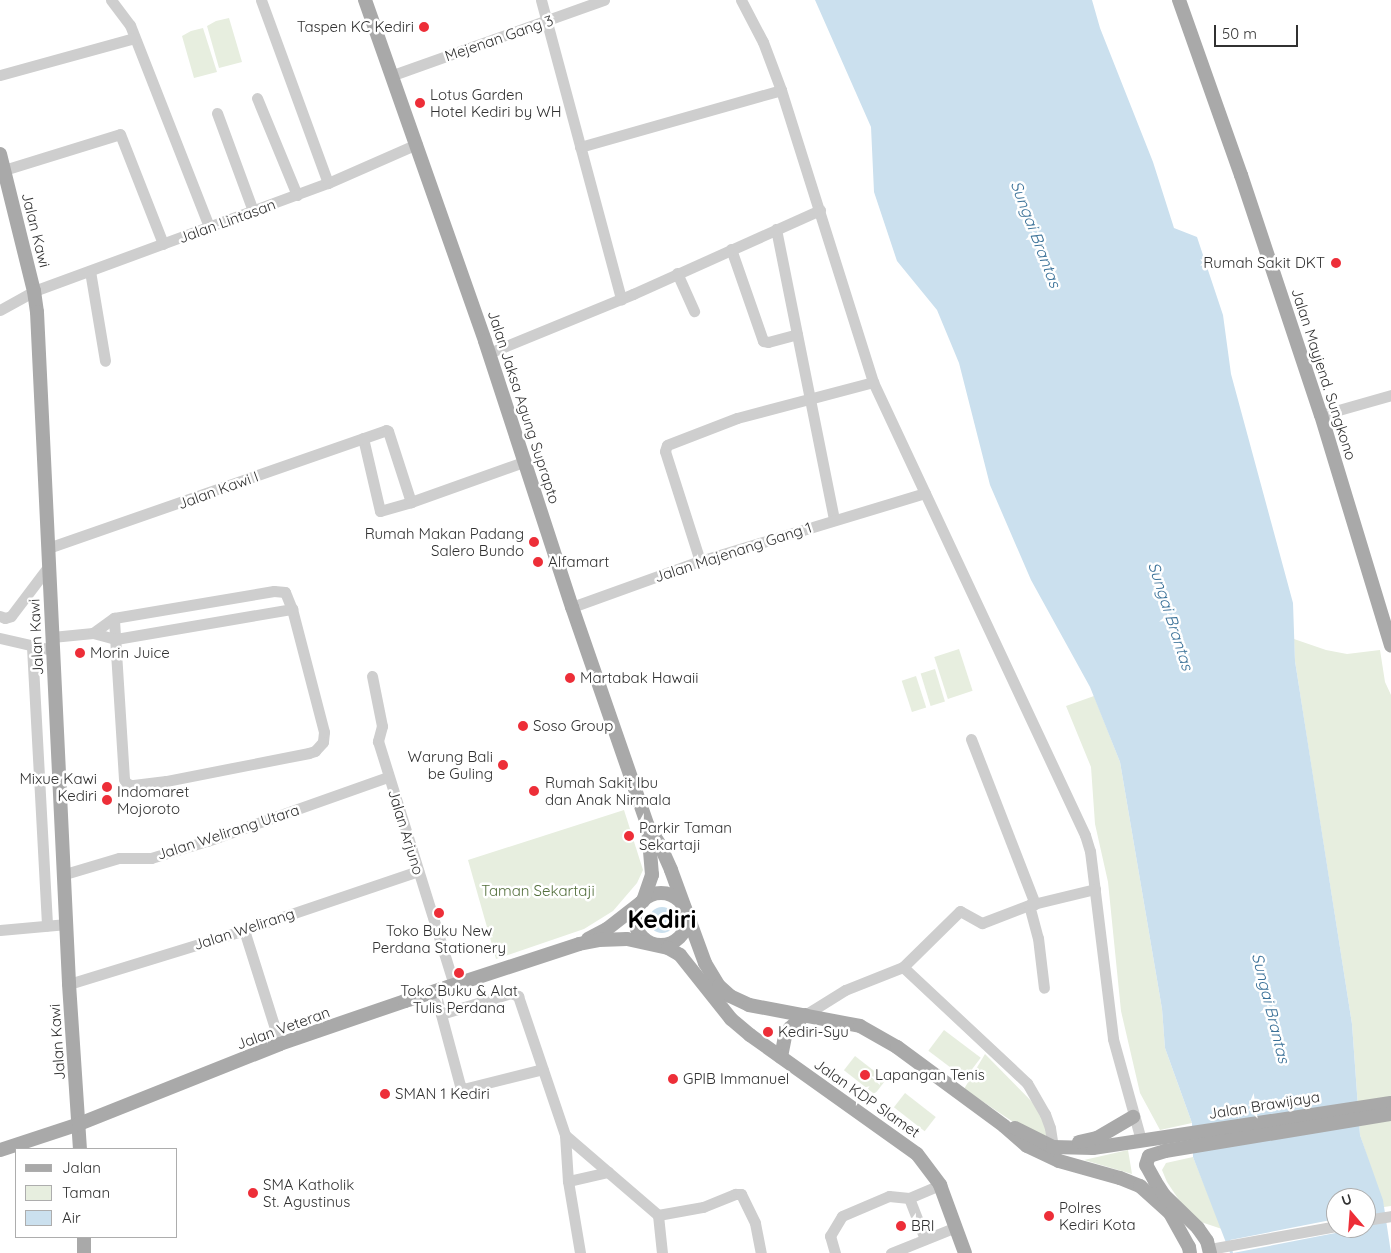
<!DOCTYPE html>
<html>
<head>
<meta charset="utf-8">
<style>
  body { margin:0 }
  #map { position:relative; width:1391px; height:1253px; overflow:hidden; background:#fff; font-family:Quicksand,sans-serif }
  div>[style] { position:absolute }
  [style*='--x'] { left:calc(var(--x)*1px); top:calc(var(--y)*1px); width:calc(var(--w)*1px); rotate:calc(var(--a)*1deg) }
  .green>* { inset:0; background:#e7eedf; transform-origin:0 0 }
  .water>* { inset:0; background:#cbe0ee }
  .round { border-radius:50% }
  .pier>* { inset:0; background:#fff }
  .minor>* { height:11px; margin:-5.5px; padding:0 5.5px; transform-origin:5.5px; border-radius:5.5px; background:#cecece }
  .major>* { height:14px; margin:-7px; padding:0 7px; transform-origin:7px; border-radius:7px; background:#a9a9a9 }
  .major>.ring { margin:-7px; padding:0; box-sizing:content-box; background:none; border:14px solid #a9a9a9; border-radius:50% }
  .dots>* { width:14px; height:14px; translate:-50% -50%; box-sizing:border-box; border:2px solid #fff; border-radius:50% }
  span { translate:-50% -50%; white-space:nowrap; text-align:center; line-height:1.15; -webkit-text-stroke:5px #fff; paint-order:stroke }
  .poi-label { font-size:15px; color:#313131 }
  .right { translate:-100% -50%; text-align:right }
  .left { translate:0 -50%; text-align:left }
  .street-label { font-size:15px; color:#313131 }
  .park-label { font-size:15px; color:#536f3c }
  .water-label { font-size:16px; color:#3a7198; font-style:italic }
  .town-label { font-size:25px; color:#000; font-weight:700 }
  .legend { position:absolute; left:15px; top:1148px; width:162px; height:90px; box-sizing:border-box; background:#fff; border:1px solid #adadad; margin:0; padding:6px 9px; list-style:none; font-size:15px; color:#313131 }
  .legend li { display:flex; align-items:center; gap:10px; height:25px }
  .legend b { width:25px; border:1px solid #adadad }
  .north { position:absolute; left:1326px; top:1188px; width:50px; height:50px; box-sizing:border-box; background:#fff; border:1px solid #adadad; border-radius:50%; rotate:342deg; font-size:14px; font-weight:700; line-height:20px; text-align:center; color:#313131 }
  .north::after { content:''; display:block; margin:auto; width:18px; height:22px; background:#ed2e38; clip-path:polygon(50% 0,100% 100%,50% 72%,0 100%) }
  .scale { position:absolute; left:1214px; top:25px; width:84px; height:22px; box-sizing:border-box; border:2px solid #313131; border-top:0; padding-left:6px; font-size:15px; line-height:18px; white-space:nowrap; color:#313131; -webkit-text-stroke:4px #fff; paint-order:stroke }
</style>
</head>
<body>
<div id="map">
  <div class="green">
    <i style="clip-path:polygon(229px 18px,242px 62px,219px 68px,207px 26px,216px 21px)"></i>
    <i style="clip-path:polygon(203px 28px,217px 72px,194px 78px,182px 36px,191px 31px)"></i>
    <i style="clip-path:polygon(1294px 639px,1326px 650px,1347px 654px,1380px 650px,1385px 682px,1391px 695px,1391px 1206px,1384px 1207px,1360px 1135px,1352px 1024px,1311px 764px,1295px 661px)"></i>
    <i style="left:959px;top:649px;width:44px;height:26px;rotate:72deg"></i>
    <i style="left:935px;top:669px;width:34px;height:15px;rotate:73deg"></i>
    <i style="left:916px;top:676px;width:33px;height:15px;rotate:72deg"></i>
    <i style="clip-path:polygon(1094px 696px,1120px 762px,1162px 1009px,1165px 1048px,1192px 1123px,1160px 1130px,1140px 1093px,1121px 1011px,1108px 882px,1095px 824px,1091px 767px,1066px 706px)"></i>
    <i style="clip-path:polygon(624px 810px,643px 870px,637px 883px,613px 911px,584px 929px,496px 959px,468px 860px)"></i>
    <i style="left:944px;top:1030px;width:46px;height:26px;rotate:37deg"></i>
    <i style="clip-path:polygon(985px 1054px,1043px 1113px,1048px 1140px,1037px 1138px,964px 1089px)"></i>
    <i style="left:855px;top:1056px;width:39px;height:18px;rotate:38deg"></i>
    <i style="left:905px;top:1093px;width:39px;height:18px;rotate:38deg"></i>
    <i style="clip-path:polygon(1128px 1150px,1132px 1174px,1084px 1160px)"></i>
    <i style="clip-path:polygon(1193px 1157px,1222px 1229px,1201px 1222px,1181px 1203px,1167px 1182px,1162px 1170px,1166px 1163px)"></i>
  </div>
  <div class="water">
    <i style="clip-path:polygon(evenodd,815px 0,1092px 0,1100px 28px,1153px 162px,1174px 228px,1197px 237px,1223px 315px,1231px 374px,1293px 603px,1295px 661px,1352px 1024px,1360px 1135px,1383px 1200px,1391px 1253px,1230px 1253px,1193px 1157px,1192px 1123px,1165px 1048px,1162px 1009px,1120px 762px,1090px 687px,1031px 580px,990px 485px,959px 363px,937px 310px,897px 261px,874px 192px,871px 127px,815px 0,1336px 1198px,1366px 1198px,1366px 1228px,1336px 1228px,1336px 1198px)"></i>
    <i class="round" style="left:649px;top:907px;width:26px;height:26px"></i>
  </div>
  <div class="pier">
    <i style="clip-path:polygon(1336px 1219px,1336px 1228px,1361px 1228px,1233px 1253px,1230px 1240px)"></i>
  </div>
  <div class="minor">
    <i style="--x:111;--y:0;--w:31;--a:53"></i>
    <i style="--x:130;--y:25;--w:217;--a:68.6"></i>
    <i style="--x:261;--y:0;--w:195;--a:69.9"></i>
    <i style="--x:541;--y:0;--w:310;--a:75"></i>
    <i style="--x:741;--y:0;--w:47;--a:62.4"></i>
    <i style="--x:763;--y:42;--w:51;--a:69.4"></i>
    <i style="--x:781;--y:90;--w:306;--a:72.5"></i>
    <i style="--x:873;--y:382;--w:500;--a:64.92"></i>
    <i style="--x:1085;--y:835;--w:17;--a:73"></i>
    <i style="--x:1090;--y:851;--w:189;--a:83"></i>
    <i style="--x:1113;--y:1039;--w:105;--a:74.5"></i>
    <i style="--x:0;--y:75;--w:139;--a:-15.4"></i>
    <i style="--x:393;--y:75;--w:224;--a:-19.6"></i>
    <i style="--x:257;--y:98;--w:105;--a:67.6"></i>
    <i style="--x:217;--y:113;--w:104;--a:69.8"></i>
    <i style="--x:580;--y:147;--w:209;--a:-15.8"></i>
    <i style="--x:4;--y:170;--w:121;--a:-17.2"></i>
    <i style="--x:120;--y:134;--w:118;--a:68.6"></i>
    <i style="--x:776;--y:229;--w:296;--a:78.7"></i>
    <i style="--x:731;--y:249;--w:97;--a:70.8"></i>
    <i style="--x:763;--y:341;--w:5;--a:11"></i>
    <i style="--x:768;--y:342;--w:30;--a:-15"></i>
    <i style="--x:90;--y:271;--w:91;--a:80.5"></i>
    <i style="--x:677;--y:273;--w:42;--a:65.9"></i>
    <i style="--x:0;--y:310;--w:39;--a:-29"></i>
    <i style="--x:34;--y:291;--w:313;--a:-20.2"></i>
    <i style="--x:328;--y:183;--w:97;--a:-23.7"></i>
    <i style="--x:489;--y:353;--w:156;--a:-22.3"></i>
    <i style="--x:633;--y:294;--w:205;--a:-24.2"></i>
    <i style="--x:1321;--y:415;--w:73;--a:-15.9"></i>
    <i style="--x:363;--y:438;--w:75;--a:76.9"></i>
    <i style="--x:380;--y:511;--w:32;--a:-16"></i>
    <i style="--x:48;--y:548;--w:358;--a:-19.2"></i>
    <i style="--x:386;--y:430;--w:2;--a:27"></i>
    <i style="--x:388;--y:431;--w:75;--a:72.1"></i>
    <i style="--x:411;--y:502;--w:122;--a:-19.6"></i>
    <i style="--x:700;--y:561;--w:115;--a:-107.7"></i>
    <i style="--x:665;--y:451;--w:6;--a:-72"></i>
    <i style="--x:667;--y:445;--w:75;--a:-21.1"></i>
    <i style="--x:737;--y:418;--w:141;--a:-14.8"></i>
    <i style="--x:572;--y:607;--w:136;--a:-19.8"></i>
    <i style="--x:700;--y:561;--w:235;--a:-16.8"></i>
    <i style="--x:0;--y:616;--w:5;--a:22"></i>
    <i style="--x:5;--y:618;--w:6;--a:-18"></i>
    <i style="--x:11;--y:616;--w:61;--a:-52.9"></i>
    <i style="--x:93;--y:633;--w:26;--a:-36"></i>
    <i style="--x:114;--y:618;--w:162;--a:-9.6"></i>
    <i style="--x:274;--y:591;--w:11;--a:5"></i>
    <i style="--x:285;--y:592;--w:18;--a:68"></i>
    <i style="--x:292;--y:609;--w:127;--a:75.4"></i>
    <i style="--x:324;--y:732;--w:10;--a:96"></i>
    <i style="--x:323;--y:742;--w:12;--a:132"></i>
    <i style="--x:315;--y:751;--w:6;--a:162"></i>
    <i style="--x:309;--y:753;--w:146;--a:168.9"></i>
    <i style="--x:166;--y:781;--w:35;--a:173"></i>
    <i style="--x:131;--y:785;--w:5;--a:-158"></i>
    <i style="--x:126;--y:783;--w:4;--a:-117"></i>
    <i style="--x:124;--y:779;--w:161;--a:-93.6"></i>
    <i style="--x:52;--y:637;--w:41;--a:-5.6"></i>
    <i style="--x:93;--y:633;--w:24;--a:15"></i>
    <i style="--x:116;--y:639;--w:179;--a:-9.7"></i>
    <i style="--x:0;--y:638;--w:53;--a:13"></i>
    <i style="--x:32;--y:647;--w:279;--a:86.9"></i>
    <i style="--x:372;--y:676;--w:51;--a:78.7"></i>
    <i style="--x:382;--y:726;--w:16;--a:105"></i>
    <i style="--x:378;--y:741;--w:256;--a:72.7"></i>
    <i style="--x:971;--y:739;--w:177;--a:68.8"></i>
    <i style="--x:65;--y:874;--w:56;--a:-16.5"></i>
    <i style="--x:119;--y:858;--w:32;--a:0"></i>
    <i style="--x:151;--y:858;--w:59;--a:-16.9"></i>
    <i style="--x:207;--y:841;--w:192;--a:-19.5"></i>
    <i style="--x:1029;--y:905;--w:34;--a:75"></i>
    <i style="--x:1038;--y:938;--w:50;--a:83.2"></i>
    <i style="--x:0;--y:930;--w:67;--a:-5.1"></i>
    <i style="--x:244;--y:930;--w:120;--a:72.5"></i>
    <i style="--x:903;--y:967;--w:80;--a:-44.5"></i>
    <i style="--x:960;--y:911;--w:25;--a:29"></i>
    <i style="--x:982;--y:923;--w:50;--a:-21"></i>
    <i style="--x:1029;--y:905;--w:68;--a:-13.6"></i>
    <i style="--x:69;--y:984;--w:183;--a:-17.1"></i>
    <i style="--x:244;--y:930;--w:184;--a:-18.7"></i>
    <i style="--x:435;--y:992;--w:96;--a:75"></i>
    <i style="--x:460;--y:1085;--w:5;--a:53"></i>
    <i style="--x:463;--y:1089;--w:82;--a:-14"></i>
    <i style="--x:441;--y:1014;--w:73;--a:-16.7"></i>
    <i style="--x:511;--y:993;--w:8;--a:23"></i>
    <i style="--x:518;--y:996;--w:147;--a:71.3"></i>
    <i style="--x:565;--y:1135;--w:46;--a:86.3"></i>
    <i style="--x:568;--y:1181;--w:73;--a:80.5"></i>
    <i style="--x:805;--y:1015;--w:47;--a:-32"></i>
    <i style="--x:845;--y:990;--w:62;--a:-21.6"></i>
    <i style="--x:903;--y:967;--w:170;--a:43.1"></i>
    <i style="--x:1027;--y:1083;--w:36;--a:60"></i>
    <i style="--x:1045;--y:1114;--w:15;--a:70"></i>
    <i style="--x:1050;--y:1128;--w:19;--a:81"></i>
    <i style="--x:565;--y:1135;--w:57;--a:40.7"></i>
    <i style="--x:608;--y:1172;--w:41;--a:167.3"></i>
    <i style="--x:608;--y:1172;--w:66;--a:40.7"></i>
    <i style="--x:658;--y:1215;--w:38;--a:84"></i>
    <i style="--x:909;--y:1198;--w:44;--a:68.7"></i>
    <i style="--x:658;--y:1215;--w:46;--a:-10.1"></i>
    <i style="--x:703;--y:1207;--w:35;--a:-22"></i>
    <i style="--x:735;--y:1194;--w:6;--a:0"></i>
    <i style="--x:741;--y:1194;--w:32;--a:64"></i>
    <i style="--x:755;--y:1223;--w:31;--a:79"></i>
    <i style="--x:1366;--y:1220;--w:25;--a:-9"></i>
    <i style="--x:1210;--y:1249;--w:128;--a:-10.3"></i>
    <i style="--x:835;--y:1253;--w:18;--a:-106"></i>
    <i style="--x:830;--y:1236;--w:23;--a:-59"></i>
    <i style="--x:842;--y:1216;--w:51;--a:-23.1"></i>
    <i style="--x:889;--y:1196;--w:20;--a:6"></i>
    <i style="--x:909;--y:1198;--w:34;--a:-23"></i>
    <i style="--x:891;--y:1253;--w:70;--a:-21.8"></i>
  </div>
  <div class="major">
    <i style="--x:365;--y:0;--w:361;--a:70.6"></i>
    <i style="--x:485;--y:341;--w:280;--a:71.9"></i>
    <i style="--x:572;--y:607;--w:232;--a:70.9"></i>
    <i style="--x:648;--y:826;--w:22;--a:58"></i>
    <i style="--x:660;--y:845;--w:27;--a:66"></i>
    <i style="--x:671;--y:870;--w:99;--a:69.9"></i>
    <i style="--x:705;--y:963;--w:27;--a:59"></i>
    <i style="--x:719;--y:986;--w:15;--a:42"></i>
    <i style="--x:730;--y:996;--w:21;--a:25"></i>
    <i style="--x:749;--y:1005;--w:113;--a:10.7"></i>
    <i style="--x:860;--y:1026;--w:43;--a:29.6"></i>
    <i style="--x:897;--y:1047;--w:133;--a:36.4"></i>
    <i style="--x:1004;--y:1126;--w:30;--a:41"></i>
    <i style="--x:1027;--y:1146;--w:35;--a:25"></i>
    <i style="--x:1059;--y:1161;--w:63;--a:15.6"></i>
    <i style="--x:1120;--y:1178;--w:22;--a:22"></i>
    <i style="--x:1140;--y:1186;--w:40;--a:42"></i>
    <i style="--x:1170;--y:1213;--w:39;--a:61"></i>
    <i style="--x:1189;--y:1247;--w:6;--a:81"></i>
    <i style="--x:1179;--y:0;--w:186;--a:70.5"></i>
    <i style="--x:1241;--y:175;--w:253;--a:71.6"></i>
    <i style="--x:1321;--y:415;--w:241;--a:73.1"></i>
    <i style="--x:0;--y:154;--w:141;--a:76.1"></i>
    <i style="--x:34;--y:291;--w:21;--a:82"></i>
    <i style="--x:37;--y:312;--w:673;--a:87.27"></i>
    <i style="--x:69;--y:984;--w:165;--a:86.2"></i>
    <i class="ring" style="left:635px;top:893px;width:38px;height:38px"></i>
    <i style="--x:588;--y:939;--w:21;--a:-28"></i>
    <i style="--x:607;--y:929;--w:46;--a:-37.9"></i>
    <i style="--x:643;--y:901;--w:28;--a:-71"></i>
    <i style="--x:652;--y:875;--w:48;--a:-94.8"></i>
    <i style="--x:781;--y:1057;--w:21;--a:-79"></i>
    <i style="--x:785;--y:1036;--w:9;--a:-58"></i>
    <i style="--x:790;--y:1028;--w:20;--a:-41"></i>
    <i style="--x:1015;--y:1128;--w:42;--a:26.6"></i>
    <i style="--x:1053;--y:1147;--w:40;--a:1.4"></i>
    <i style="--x:1093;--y:1148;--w:301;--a:-8.6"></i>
    <i style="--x:1079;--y:1142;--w:18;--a:-13"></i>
    <i style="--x:1097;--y:1138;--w:42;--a:-30.3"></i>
    <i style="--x:0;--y:1150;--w:83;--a:-18.2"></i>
    <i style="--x:79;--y:1124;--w:216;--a:-21.7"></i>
    <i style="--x:280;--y:1044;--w:132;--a:-19"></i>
    <i style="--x:405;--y:1001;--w:183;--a:-18.1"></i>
    <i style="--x:579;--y:944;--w:20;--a:-11"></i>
    <i style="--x:599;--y:940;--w:28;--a:-2"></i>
    <i style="--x:627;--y:939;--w:42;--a:12.4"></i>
    <i style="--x:668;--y:948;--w:14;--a:30"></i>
    <i style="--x:680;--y:955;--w:82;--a:51.4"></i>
    <i style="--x:731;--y:1019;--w:25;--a:40"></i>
    <i style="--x:750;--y:1035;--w:205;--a:35.5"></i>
    <i style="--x:917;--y:1154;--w:39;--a:53"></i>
    <i style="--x:940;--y:1185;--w:72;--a:69.8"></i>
    <i style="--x:84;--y:1237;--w:16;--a:90"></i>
    <i style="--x:1210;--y:1253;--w:12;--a:-104"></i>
    <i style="--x:1207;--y:1241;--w:16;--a:-125"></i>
    <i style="--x:1198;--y:1228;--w:47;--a:-135.9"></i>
    <i style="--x:1164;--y:1195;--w:17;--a:-123"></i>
    <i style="--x:1155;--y:1181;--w:18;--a:-119"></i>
    <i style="--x:1146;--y:1165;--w:9;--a:-72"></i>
    <i style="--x:1149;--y:1156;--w:17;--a:-17"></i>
    <i style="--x:1165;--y:1151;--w:229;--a:-9.3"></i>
  </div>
  <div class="dots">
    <i style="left:424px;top:27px;background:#ed2e38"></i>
    <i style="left:420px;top:103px;background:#ed2e38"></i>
    <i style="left:1336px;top:263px;background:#ed2e38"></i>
    <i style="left:534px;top:542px;background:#ed2e38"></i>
    <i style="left:538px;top:562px;background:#ed2e38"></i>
    <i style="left:80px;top:653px;background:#ed2e38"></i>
    <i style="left:570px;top:678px;background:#ed2e38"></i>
    <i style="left:523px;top:726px;background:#ed2e38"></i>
    <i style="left:503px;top:765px;background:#ed2e38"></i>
    <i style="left:107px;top:787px;background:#ed2e38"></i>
    <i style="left:534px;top:791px;background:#ed2e38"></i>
    <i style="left:107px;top:800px;background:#ed2e38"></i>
    <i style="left:629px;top:836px;background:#ed2e38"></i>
    <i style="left:439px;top:913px;background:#ed2e38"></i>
    <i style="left:459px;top:973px;background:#ed2e38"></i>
    <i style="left:768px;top:1032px;background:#ed2e38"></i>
    <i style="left:865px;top:1075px;background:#ed2e38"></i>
    <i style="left:673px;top:1079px;background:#ed2e38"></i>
    <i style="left:385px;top:1094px;background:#ed2e38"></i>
    <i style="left:253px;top:1193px;background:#ed2e38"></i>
    <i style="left:1049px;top:1216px;background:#ed2e38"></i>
    <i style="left:901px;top:1226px;background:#ed2e38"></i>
  </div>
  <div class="poi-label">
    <span class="right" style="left:414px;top:27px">Taspen KC Kediri</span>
    <span class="left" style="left:430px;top:103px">Lotus Garden<br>Hotel Kediri by WH</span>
    <span class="right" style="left:1325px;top:263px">Rumah Sakit DKT</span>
    <span class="right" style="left:524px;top:542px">Rumah Makan Padang<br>Salero Bundo</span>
    <span class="left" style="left:548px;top:562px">Alfamart</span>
    <span class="left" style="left:90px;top:653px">Morin Juice</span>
    <span class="left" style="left:580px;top:678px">Martabak Hawaii</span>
    <span class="left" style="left:533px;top:726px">Soso Group</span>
    <span class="right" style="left:493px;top:765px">Warung Bali<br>be Guling</span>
    <span class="right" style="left:97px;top:787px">Mixue Kawi<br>Kediri</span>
    <span class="left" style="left:545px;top:791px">Rumah Sakit Ibu<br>dan Anak Nirmala</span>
    <span class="left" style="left:117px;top:800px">Indomaret<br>Mojoroto</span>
    <span class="left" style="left:639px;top:836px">Parkir Taman<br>Sekartaji</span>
    <span style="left:439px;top:939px">Toko Buku New<br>Perdana Stationery</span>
    <span style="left:459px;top:999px">Toko Buku &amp; Alat<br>Tulis Perdana</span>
    <span class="left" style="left:778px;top:1032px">Kediri-Syu</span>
    <span class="left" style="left:875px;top:1075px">Lapangan Tenis</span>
    <span class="left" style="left:683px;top:1079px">GPIB Immanuel</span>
    <span class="left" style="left:395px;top:1094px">SMAN 1 Kediri</span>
    <span class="left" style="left:263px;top:1193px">SMA Katholik<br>St. Agustinus</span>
    <span class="left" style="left:1059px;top:1216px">Polres<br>Kediri Kota</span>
    <span class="left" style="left:911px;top:1226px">BRI</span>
  </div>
  <div class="street-label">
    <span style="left:499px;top:38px;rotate:-19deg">Mejenan Gang 3</span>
    <span style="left:227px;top:221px;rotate:-20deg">Jalan Lintasan</span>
    <span style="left:36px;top:230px;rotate:76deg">Jalan Kawi</span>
    <span style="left:1324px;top:374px;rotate:72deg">Jalan Mayjend. Sungkono</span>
    <span style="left:524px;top:407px;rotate:72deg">Jalan Jaksa Agung Suprapto</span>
    <span style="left:218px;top:490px;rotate:-20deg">Jalan Kawi I</span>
    <span style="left:733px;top:552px;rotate:-18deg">Jalan Majenang Gang 1</span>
    <span style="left:36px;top:637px;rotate:-93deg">Jalan Kawi</span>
    <span style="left:228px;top:832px;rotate:-18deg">Jalan Welirang Utara</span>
    <span style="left:406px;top:832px;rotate:73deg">Jalan Arjuno</span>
    <span style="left:244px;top:929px;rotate:-18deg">Jalan Welirang</span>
    <span style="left:283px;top:1028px;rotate:-20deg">Jalan Veteran</span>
    <span style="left:57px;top:1042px;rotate:-94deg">Jalan Kawi</span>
    <span style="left:867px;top:1098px;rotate:35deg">Jalan KDP Slamet</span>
    <span style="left:1264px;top:1105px;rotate:-9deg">Jalan Brawijaya</span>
  </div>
  <div class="park-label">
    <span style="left:538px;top:891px">Taman Sekartaji</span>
  </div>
  <div class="water-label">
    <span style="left:1036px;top:234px;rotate:69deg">Sungai Brantas</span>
    <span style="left:1171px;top:616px;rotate:72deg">Sungai Brantas</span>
    <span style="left:1271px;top:1008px;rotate:76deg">Sungai Brantas</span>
  </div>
  <div class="town-label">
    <span style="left:662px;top:919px">Kediri</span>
  </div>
  <ul class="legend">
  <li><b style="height:6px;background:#a9a9a9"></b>Jalan</li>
  <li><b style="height:14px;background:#e7eedf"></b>Taman</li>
  <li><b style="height:14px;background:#cbe0ee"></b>Air</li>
  </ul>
  <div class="north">U</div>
  <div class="scale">50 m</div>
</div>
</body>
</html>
